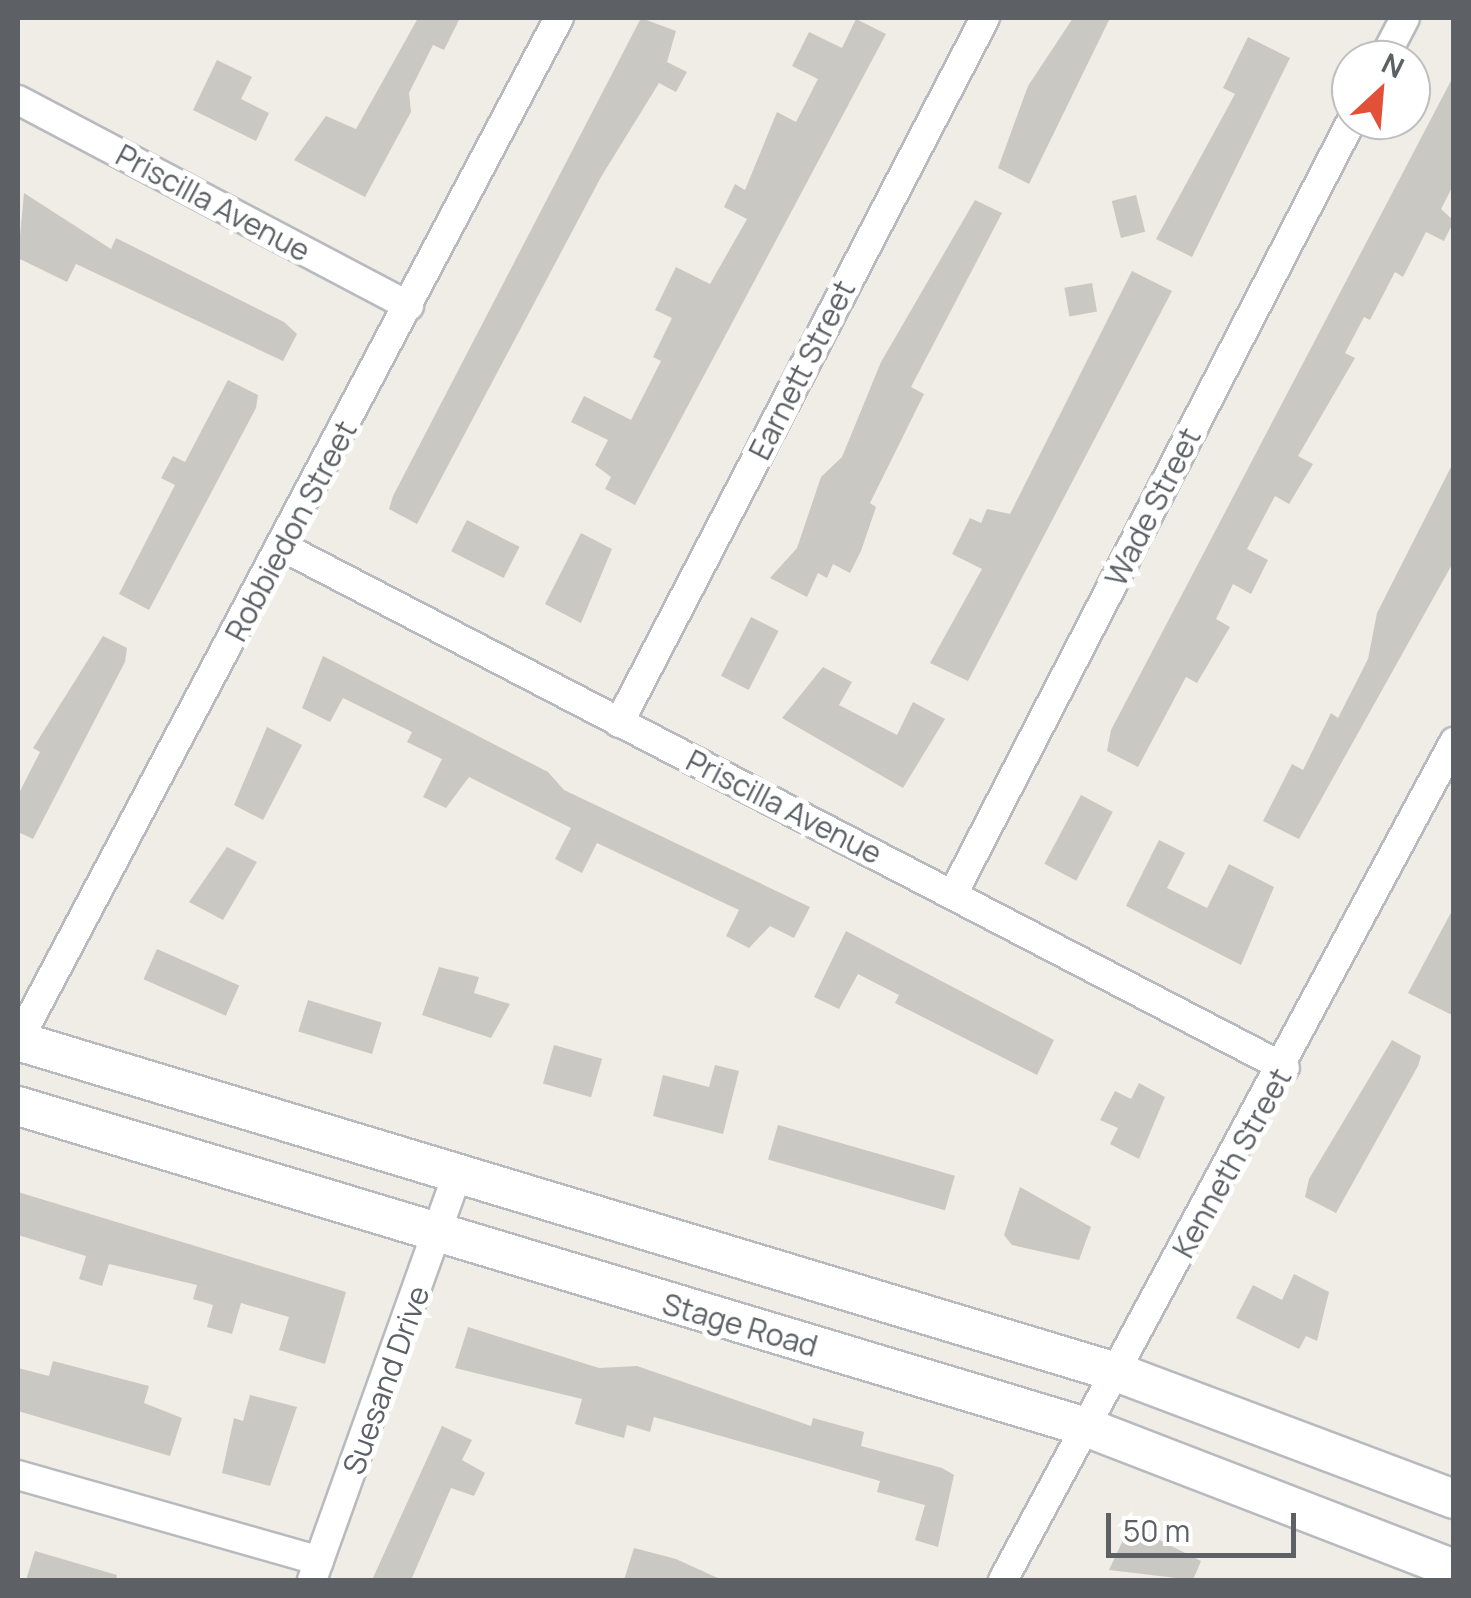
<!DOCTYPE html>
<html>
<head>
<meta charset="utf-8">
<style>
  body { margin:0 }
  #map { position:relative; width:1471px; height:1598px; overflow:hidden; background:#efede5; font-family:Manrope,sans-serif }
  div>[style] { position:absolute }
  [style*='--x'] { left:calc(var(--x)*1px); top:calc(var(--y)*1px); width:calc(var(--w)*1px); rotate:calc(var(--a)*1deg) }
  .building>* { inset:0; background:#cac8c2; transform-origin:0 0 }
  .roads { filter:drop-shadow(2px 0 #b7babe) drop-shadow(-2px 0 #b7babe) drop-shadow(0 2px #b7babe) drop-shadow(0 -2px #b7babe) }
  .street>* { height:28px; margin:-14px; padding:0 14px; transform-origin:14px; border-radius:14px; background:#fff }
  .secondary>* { height:38px; margin:-19px; padding:0 19px; transform-origin:19px; border-radius:19px; background:#fff }
  span { translate:-50% -50%; white-space:nowrap; text-align:center; line-height:1.15; -webkit-text-stroke:10px #fff; paint-order:stroke }
  .street-label { font-size:30px; color:#5d6065 }
  .frame { position:absolute; inset:0; border:20px solid #5d6065; pointer-events:none }
  .north { position:absolute; left:1331px; top:40px; width:100px; height:100px; box-sizing:border-box; background:#fff; border:2px solid #bebfc1; border-radius:50%; rotate:26deg; font-size:28px; font-weight:700; line-height:40px; text-align:center; color:#5d6065 }
  .north::after { content:''; display:block; margin:auto; width:35px; height:45px; background:#e25038; clip-path:polygon(50% 0,100% 100%,50% 72%,0 100%) }
  .scale { position:absolute; left:1106px; top:1513px; width:190px; height:45px; box-sizing:border-box; border:5px solid #5d6065; border-top:0; padding-left:12px; font-size:30px; line-height:35px; white-space:nowrap; color:#5d6065; -webkit-text-stroke:8px #fff; paint-order:stroke }
</style>
</head>
<body>
<div id="map">
  <div class="building">
    <i style="clip-path:polygon(418px 18px,460px 18px,444px 50px,433px 45px,409px 93px,411px 112px,365px 197px,294px 160px,326px 116px,356px 129px)"></i>
    <i style="clip-path:polygon(641px 18px,676px 31px,667px 62px,687px 72px,676px 92px,659px 83px,601px 177px,417px 524px,389px 509px,393px 496px)"></i>
    <i style="clip-path:polygon(1073px 18px,1110px 18px,1029px 184px,998px 168px,1028px 86px)"></i>
    <i style="clip-path:polygon(856px 19px,886px 34px,635px 505px,605px 489px,611px 477px,595px 465px,608px 440px,571px 422px,584px 396px,631px 420px,661px 361px,653px 357px,672px 318px,655px 310px,676px 267px,710px 284px,747px 219px,724px 207px,735px 184px,745px 190px,777px 112px,796px 122px,818px 79px,792px 66px,809px 32px,842px 48px)"></i>
    <i style="clip-path:polygon(1248px 37px,1290px 58px,1192px 257px,1156px 239px,1235px 94px,1223px 88px)"></i>
    <i style="clip-path:polygon(217px 60px,252px 77px,241px 99px,269px 113px,256px 141px,193px 110px)"></i>
    <i style="clip-path:polygon(1454px 75px,1454px 184px,1441px 209px,1454px 221px,1444px 241px,1426px 232px,1403px 277px,1395px 272px,1370px 320px,1364px 317px,1345px 353px,1355px 358px,1298px 456px,1313px 464px,1289px 504px,1275px 496px,1247px 549px,1268px 560px,1251px 594px,1233px 584px,1216px 619px,1230px 627px,1197px 683px,1186px 677px,1138px 767px,1107px 751px,1111px 730px)"></i>
    <i style="clip-path:polygon(24px 193px,111px 249px,116px 238px,284px 322px,297px 334px,283px 361px,76px 264px,67px 282px,18px 258px)"></i>
    <i style="left:1136px;top:195px;width:38px;height:25px;rotate:76deg"></i>
    <i style="clip-path:polygon(975px 200px,1002px 213px,911px 387px,924px 394px,870px 503px,876px 507px,861px 551px,850px 573px,833px 564px,827px 578px,818px 573px,807px 597px,770px 578px,797px 548px,821px 477px,842px 457px,881px 362px)"></i>
    <i style="clip-path:polygon(1132px 271px,1172px 291px,968px 681px,930px 663px,982px 569px,952px 554px,970px 518px,981px 523px,987px 509px,1010px 514px)"></i>
    <i style="left:1092px;top:283px;width:29px;height:28px;rotate:80deg"></i>
    <i style="clip-path:polygon(228px 380px,258px 395px,256px 408px,149px 610px,119px 594px,175px 485px,161px 478px,173px 456px,185px 462px)"></i>
    <i style="clip-path:polygon(1454px 461px,1454px 561px,1299px 839px,1263px 821px,1292px 764px,1303px 770px,1331px 713px,1338px 718px,1368px 659px,1377px 613px)"></i>
    <i style="left:467px;top:520px;width:59px;height:35px;rotate:27deg"></i>
    <i style="clip-path:polygon(581px 533px,612px 549px,581px 623px,545px 604px)"></i>
    <i style="left:751px;top:617px;width:31px;height:66px;rotate:27deg"></i>
    <i style="clip-path:polygon(103px 636px,127px 648px,125px 662px,33px 839px,18px 832px,18px 795px,40px 752px,33px 748px)"></i>
    <i style="clip-path:polygon(323px 656px,548px 772px,564px 790px,810px 907px,794px 938px,770px 926px,749px 948px,726px 936px,739px 910px,597px 843px,582px 873px,555px 859px,571px 828px,469px 777px,446px 808px,423px 797px,442px 759px,407px 742px,412px 732px,343px 698px,330px 722px,302px 708px)"></i>
    <i style="clip-path:polygon(823px 667px,852px 682px,839px 705px,897px 735px,913px 702px,945px 719px,903px 788px,782px 718px)"></i>
    <i style="clip-path:polygon(267px 727px,302px 745px,263px 820px,234px 805px)"></i>
    <i style="left:1081px;top:795px;width:36px;height:78px;rotate:28deg"></i>
    <i style="clip-path:polygon(1159px 840px,1185px 853px,1167px 888px,1207px 908px,1229px 864px,1274px 887px,1241px 965px,1126px 906px)"></i>
    <i style="clip-path:polygon(227px 847px,257px 862px,223px 920px,189px 902px)"></i>
    <i style="clip-path:polygon(1454px 907px,1454px 1016px,1408px 993px)"></i>
    <i style="clip-path:polygon(846px 931px,1054px 1040px,1037px 1075px,895px 1003px,899px 995px,858px 974px,839px 1009px,814px 997px)"></i>
    <i style="left:157px;top:949px;width:90px;height:33px;rotate:24deg"></i>
    <i style="clip-path:polygon(439px 967px,479px 977px,474px 993px,510px 1004px,491px 1038px,422px 1015px)"></i>
    <i style="left:308px;top:1000px;width:77px;height:33px;rotate:17deg"></i>
    <i style="clip-path:polygon(1392px 1040px,1421px 1056px,1418px 1066px,1336px 1213px,1305px 1197px,1309px 1179px)"></i>
    <i style="left:554px;top:1045px;width:50px;height:40px;rotate:16deg"></i>
    <i style="clip-path:polygon(715px 1065px,739px 1071px,723px 1134px,653px 1116px,663px 1075px,709px 1087px)"></i>
    <i style="clip-path:polygon(1139px 1083px,1165px 1097px,1139px 1159px,1110px 1144px,1118px 1128px,1100px 1120px,1115px 1091px,1131px 1099px)"></i>
    <i style="left:778px;top:1125px;width:184px;height:36px;rotate:16deg"></i>
    <i style="clip-path:polygon(1020px 1187px,1091px 1227px,1079px 1260px,1012px 1245px,1004px 1235px)"></i>
    <i style="clip-path:polygon(18px 1192px,346px 1292px,325px 1364px,279px 1350px,289px 1317px,241px 1303px,232px 1334px,207px 1327px,213px 1305px,193px 1299px,197px 1285px,109px 1264px,102px 1286px,79px 1279px,86px 1256px,18px 1235px)"></i>
    <i style="clip-path:polygon(1294px 1274px,1329px 1292px,1317px 1341px,1306px 1336px,1299px 1349px,1236px 1318px,1253px 1285px,1282px 1300px)"></i>
    <i style="clip-path:polygon(468px 1327px,599px 1368px,637px 1366px,811px 1426px,813px 1418px,864px 1432px,861px 1446px,942px 1468px,954px 1475px,938px 1547px,915px 1540px,925px 1505px,877px 1492px,880px 1481px,654px 1417px,650px 1432px,627px 1425px,624px 1438px,575px 1424px,582px 1399px,455px 1368px)"></i>
    <i style="clip-path:polygon(53px 1361px,149px 1386px,144px 1403px,182px 1418px,170px 1456px,18px 1411px,18px 1368px,49px 1376px)"></i>
    <i style="clip-path:polygon(250px 1395px,297px 1407px,270px 1486px,222px 1473px,234px 1418px,243px 1421px)"></i>
    <i style="clip-path:polygon(442px 1426px,472px 1440px,462px 1460px,485px 1473px,474px 1496px,451px 1488px,411px 1580px,372px 1580px)"></i>
    <i style="clip-path:polygon(1130px 1525px,1201px 1561px,1193px 1580px,1109px 1570px)"></i>
    <i style="clip-path:polygon(634px 1548px,676px 1559px,722px 1580px,624px 1580px)"></i>
    <i style="clip-path:polygon(35px 1551px,117px 1575px,116px 1580px,26px 1580px)"></i>
  </div>
  <div class="roads">
    <div class="street">
      <i style="--x:1383;--y:60;--w:47;--a:-62.4"></i>
      <i style="--x:18;--y:100;--w:442;--a:27.8"></i>
      <i style="--x:283;--y:547;--w:1129;--a:27.47"></i>
      <i style="--x:619;--y:723;--w:794;--a:-62.56"></i>
      <i style="--x:953;--y:894;--w:871;--a:-62.73"></i>
      <i style="--x:18;--y:1041;--w:1157;--a:-62.13"></i>
      <i style="--x:18;--y:1475;--w:313;--a:15.9"></i>
      <i style="--x:312;--y:1580;--w:427;--a:-70.3"></i>
      <i style="--x:1003;--y:1580;--w:952;--a:-61.71"></i>
    </div>
    <div class="secondary">
      <i style="--x:18;--y:1041;--w:1147;--a:16.78"></i>
      <i style="--x:1116;--y:1372;--w:361;--a:20.6"></i>
      <i style="--x:18;--y:1106;--w:1115;--a:16.73"></i>
      <i style="--x:1086;--y:1427;--w:394;--a:21.1"></i>
    </div>
  </div>
  <div class="street-label">
    <span style="left:213px;top:203px;rotate:28deg">Priscilla Avenue</span>
    <span style="left:802px;top:370px;rotate:-63deg">Earnett Street</span>
    <span style="left:1153px;top:507px;rotate:-63deg">Wade Street</span>
    <span style="left:291px;top:531px;rotate:-62deg">Robbiedon Street</span>
    <span style="left:784px;top:807px;rotate:27deg">Priscilla Avenue</span>
    <span style="left:1232px;top:1163px;rotate:-61deg">Kenneth Street</span>
    <span style="left:740px;top:1325px;rotate:16deg">Stage Road</span>
    <span style="left:386px;top:1380px;rotate:-70deg">Suesand Drive</span>
  </div>
  <div class="frame"></div>
  <div class="north">N</div>
  <div class="scale">50 m</div>
</div>
</body>
</html>
